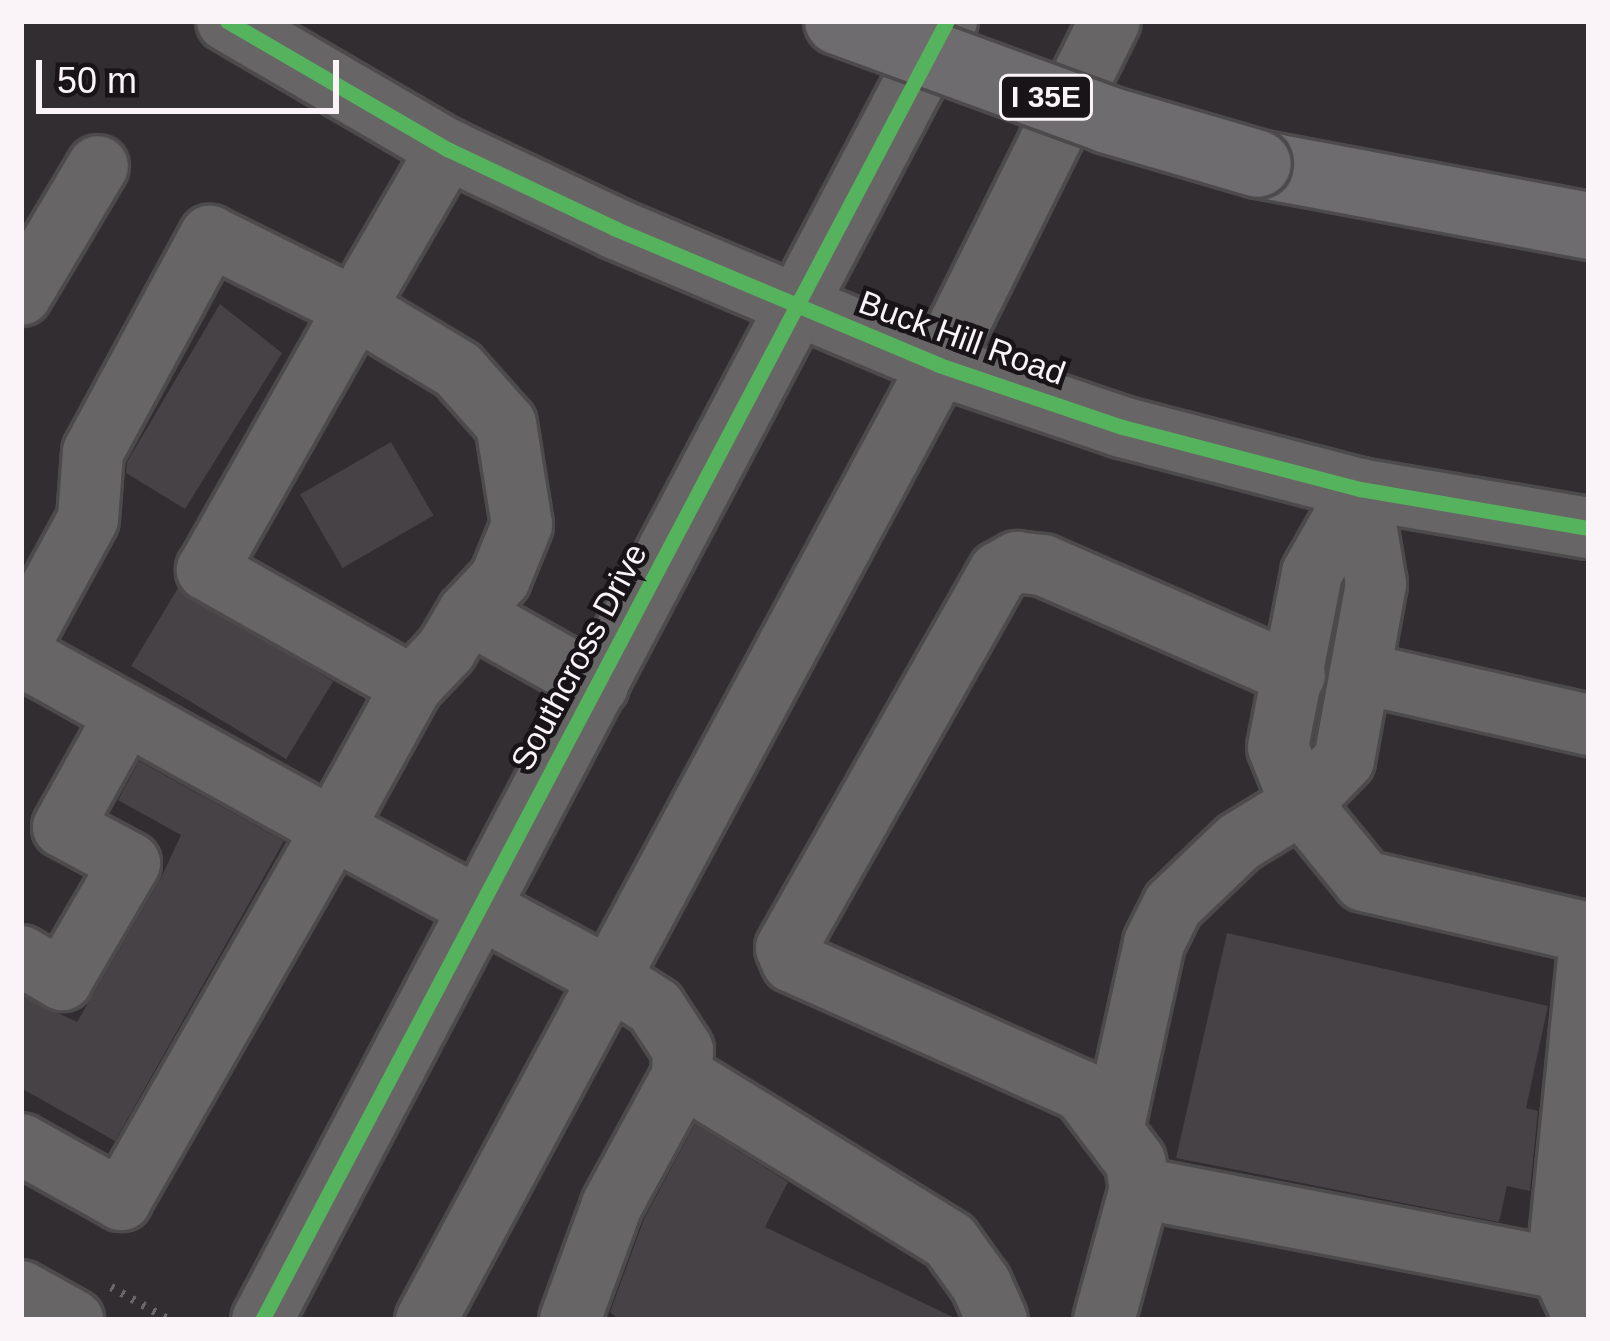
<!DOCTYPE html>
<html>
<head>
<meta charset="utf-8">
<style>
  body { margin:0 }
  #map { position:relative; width:1610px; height:1341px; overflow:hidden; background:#322d30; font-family:Helvetica,sans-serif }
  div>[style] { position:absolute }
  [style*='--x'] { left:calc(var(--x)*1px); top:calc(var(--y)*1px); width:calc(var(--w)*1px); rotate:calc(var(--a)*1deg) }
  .building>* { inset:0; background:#474245; transform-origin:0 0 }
  .path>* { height:8px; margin-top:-4px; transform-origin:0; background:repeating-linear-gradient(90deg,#6a686a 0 3px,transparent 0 12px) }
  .roads { filter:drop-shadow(3px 0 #4d4a4c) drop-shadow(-3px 0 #4d4a4c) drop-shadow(0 3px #4d4a4c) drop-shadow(0 -3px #4d4a4c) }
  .minor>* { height:60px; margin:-30px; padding:0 30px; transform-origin:30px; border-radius:30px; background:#676566 }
  .highway>* { height:66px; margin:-33px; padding:0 33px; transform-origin:33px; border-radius:33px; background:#6e6c6e }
  .bridges { filter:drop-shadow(3px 0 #4d4a4c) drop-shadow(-3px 0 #4d4a4c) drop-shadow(0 3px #4d4a4c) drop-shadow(0 -3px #4d4a4c) }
  .highway-bridge>* { height:66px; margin:-33px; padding:0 33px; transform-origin:33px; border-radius:33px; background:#6e6c6e }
  .cycleway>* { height:15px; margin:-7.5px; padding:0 7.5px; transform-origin:7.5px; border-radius:7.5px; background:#56b35d }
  span { translate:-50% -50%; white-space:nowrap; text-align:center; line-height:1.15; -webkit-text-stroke:9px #191418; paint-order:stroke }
  .shield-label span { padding:3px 9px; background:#191418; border:3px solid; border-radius:9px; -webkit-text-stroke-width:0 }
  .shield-label { font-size:30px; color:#faf3f7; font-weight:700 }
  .street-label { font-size:33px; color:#faf3f7 }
  .frame { position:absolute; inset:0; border:24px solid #faf3f7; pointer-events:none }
  .scale { position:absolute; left:36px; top:60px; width:303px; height:54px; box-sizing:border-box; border:6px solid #faf3f7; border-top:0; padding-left:15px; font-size:36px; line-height:42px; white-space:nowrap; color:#faf3f7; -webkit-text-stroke:9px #191418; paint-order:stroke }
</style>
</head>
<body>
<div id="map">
  <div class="building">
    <i style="clip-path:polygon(220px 304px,282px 353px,185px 509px,126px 473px,127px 462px)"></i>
    <i style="left:391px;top:442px;width:85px;height:105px;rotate:60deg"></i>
    <i style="left:178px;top:588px;width:181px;height:91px;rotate:31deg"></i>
    <i style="clip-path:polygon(139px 761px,284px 841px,115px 1141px,21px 1088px,21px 996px,77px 1022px,160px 880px,181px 835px,118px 800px)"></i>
    <i style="clip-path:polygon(1227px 933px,1548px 1006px,1526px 1108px,1538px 1111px,1530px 1191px,1507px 1186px,1499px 1222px,1176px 1158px)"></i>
    <i style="clip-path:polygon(695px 1124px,788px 1182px,765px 1227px,959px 1320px,620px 1320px,610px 1312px,644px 1219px)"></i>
  </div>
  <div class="path">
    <i style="--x:111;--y:1287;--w:67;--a:29.6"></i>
  </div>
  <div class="roads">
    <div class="minor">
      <i style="--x:227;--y:21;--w:255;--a:30.2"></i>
      <i style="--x:447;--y:149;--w:187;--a:25.3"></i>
      <i style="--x:616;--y:229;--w:350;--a:22.8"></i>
      <i style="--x:939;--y:365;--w:193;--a:18.7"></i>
      <i style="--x:1122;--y:427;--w:246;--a:14.6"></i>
      <i style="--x:1360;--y:489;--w:232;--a:9.7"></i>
      <i style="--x:21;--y:295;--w:150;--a:-59.2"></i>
      <i style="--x:1360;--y:489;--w:96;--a:80.4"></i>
      <i style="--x:1376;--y:584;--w:179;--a:100.3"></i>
      <i style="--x:1344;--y:760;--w:62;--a:134.3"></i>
      <i style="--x:1301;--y:804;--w:61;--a:-112"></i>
      <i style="--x:1278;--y:747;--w:177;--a:-78.9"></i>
      <i style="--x:1312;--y:573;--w:97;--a:-60.3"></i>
      <i style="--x:21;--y:642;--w:140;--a:-61.4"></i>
      <i style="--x:88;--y:519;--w:67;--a:-85.7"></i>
      <i style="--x:93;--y:452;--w:246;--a:-61.6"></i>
      <i style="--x:210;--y:236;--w:162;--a:26.4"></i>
      <i style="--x:355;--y:308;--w:184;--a:-59.9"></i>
      <i style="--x:21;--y:656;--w:357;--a:29"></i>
      <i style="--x:333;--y:829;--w:163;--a:-61.1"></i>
      <i style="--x:412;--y:686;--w:236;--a:-150.5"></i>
      <i style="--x:207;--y:570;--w:301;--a:-60.5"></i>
      <i style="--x:355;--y:308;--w:120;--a:31"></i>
      <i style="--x:458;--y:370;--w:72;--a:48.4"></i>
      <i style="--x:506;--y:424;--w:102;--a:81"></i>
      <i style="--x:522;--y:525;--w:58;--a:112.2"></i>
      <i style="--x:500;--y:579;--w:47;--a:133.3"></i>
      <i style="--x:1360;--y:673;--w:235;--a:12.8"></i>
      <i style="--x:412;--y:686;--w:50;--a:-46.6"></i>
      <i style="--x:446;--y:650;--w:43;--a:-59.3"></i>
      <i style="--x:468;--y:613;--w:149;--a:29.3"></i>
      <i style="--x:21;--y:956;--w:48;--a:30.3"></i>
      <i style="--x:62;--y:980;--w:135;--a:-59.8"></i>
      <i style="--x:130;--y:863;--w:76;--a:-151.8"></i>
      <i style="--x:63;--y:827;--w:129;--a:-60.9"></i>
      <i style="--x:682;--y:1076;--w:315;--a:31.6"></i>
      <i style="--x:950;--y:1241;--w:53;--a:54.2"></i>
      <i style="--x:981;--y:1284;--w:39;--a:66"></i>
      <i style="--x:1113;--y:1130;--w:191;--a:-77.6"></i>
      <i style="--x:1154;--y:943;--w:42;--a:-63.4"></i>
      <i style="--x:1173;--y:905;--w:91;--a:-43.7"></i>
      <i style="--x:1239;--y:842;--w:73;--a:-31.5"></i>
      <i style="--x:1301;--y:804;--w:99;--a:50.7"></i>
      <i style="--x:1364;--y:881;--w:231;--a:13"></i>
      <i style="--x:21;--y:1144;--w:115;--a:29.2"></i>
      <i style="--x:121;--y:1200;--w:427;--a:-60.3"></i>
      <i style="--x:333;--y:829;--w:316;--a:28.3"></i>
      <i style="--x:611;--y:979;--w:52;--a:32.5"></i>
      <i style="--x:655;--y:1007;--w:51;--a:56.9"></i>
      <i style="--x:683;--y:1050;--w:26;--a:92"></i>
      <i style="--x:682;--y:1076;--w:147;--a:118.5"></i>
      <i style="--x:612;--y:1205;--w:122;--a:110.1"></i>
      <i style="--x:1140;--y:1188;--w:429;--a:10.9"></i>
      <i style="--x:21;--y:1291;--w:60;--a:29.1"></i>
      <i style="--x:262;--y:1320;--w:1469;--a:-62.2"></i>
      <i style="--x:426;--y:1320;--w:1084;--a:-61.76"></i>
      <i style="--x:939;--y:365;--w:384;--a:-63.6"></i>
      <i style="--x:1104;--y:1320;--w:137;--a:-74.7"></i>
      <i style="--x:1140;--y:1188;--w:27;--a:-100"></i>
      <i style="--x:1135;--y:1161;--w:88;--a:-127.1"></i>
      <i style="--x:1082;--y:1091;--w:317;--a:-156"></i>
      <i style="--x:792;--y:962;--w:15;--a:-113"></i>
      <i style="--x:786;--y:948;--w:432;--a:-60.5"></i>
      <i style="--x:999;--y:572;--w:21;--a:-29"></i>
      <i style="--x:1017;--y:562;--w:26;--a:7"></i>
      <i style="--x:1043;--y:565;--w:275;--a:23.6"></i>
      <i style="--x:1585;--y:1320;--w:56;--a:-115.2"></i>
      <i style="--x:1561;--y:1269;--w:20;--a:-96"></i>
      <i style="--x:1559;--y:1249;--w:304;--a:-84.3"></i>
    </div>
    <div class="highway">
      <i style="--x:1258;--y:164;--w:337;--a:10.6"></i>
    </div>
  </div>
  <div class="bridges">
    <div class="highway-bridge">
      <i style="--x:838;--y:21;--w:288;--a:20.1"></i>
      <i style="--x:1108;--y:120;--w:156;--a:16.3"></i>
    </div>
  </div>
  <div class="cycleway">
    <i style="--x:227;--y:21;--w:255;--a:30.2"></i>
    <i style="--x:447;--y:149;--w:187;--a:25.3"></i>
    <i style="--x:616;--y:229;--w:350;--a:22.8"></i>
    <i style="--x:939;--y:365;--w:193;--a:18.7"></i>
    <i style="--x:1122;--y:427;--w:246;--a:14.6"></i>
    <i style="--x:1360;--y:489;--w:232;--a:9.7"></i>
    <i style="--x:262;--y:1320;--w:1469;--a:-62.2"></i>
  </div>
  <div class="shield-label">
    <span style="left:1046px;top:97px">I 35E</span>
  </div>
  <div class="street-label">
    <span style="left:962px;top:338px;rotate:20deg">Buck Hill Road</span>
    <span style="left:579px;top:657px;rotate:-62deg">Southcross Drive</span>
  </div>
  <div class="frame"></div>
  <div class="scale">50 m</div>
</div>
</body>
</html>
